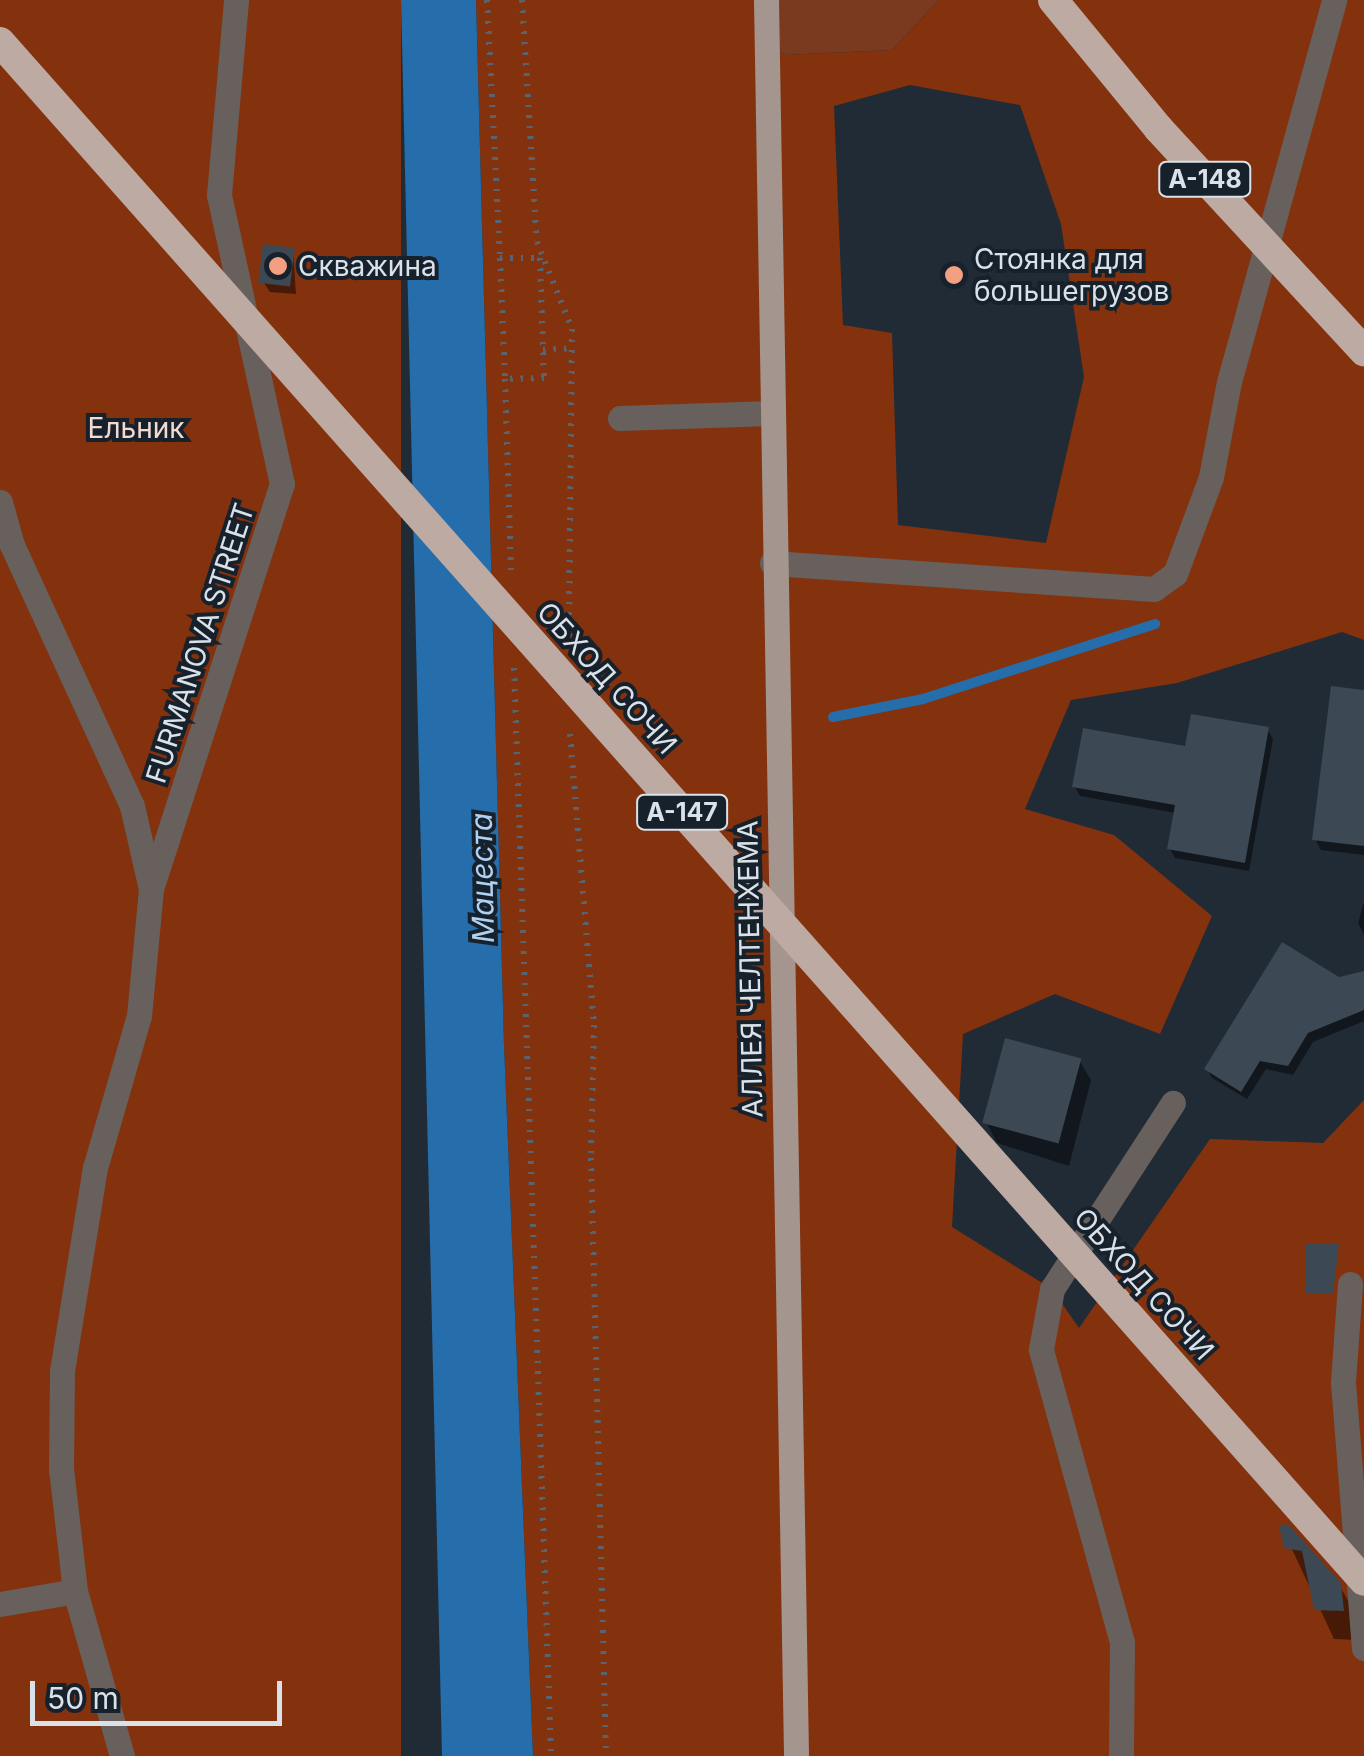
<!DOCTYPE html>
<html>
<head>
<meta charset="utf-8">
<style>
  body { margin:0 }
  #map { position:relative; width:1364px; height:1756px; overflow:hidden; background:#212b36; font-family:Inter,sans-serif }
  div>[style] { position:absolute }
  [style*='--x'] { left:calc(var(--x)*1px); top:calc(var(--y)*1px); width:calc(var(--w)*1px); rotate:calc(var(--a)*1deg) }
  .green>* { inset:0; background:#7a3a20 }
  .forest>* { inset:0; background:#83320d; transform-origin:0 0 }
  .water>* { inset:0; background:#256dab }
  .shadow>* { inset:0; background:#0007 }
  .stream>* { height:10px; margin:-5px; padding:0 5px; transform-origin:5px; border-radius:5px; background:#256dab }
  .building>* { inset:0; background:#3c4853; transform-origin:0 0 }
  .path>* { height:6px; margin-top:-3px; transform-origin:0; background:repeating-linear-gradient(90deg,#5b646e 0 2.5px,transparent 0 10.5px) }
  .minor>* { height:25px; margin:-12.5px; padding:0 12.5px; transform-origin:12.5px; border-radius:12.5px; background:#68605d }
  .major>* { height:25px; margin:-12.5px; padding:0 12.5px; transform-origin:12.5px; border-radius:12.5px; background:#a5958f }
  .highway-bridge>* { height:30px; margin:-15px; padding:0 15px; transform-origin:15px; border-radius:15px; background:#bdaaa2 }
  .dots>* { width:28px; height:28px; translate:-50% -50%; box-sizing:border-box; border:5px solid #17212c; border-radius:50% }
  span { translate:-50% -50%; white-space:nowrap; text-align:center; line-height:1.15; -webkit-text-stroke:8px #17212c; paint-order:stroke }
  .shield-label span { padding:2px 8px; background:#17212c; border:2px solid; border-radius:8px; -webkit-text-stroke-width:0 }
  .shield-label { font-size:25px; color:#dae1e8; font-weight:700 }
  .poi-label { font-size:28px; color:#dae1e8 }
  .left { translate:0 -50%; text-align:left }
  .park-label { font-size:28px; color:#f3dad1 }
  .street-label { font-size:28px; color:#dae1e8 }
  .water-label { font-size:30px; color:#afd1f3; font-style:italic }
  .scale { position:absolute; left:30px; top:1681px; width:252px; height:45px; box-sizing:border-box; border:5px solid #dae1e8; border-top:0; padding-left:12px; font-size:30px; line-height:35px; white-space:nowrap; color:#dae1e8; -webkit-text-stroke:8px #17212c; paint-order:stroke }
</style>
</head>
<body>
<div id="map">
  <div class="green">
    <i style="clip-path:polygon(766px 0,939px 0,892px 50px,785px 55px,766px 43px)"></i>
  </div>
  <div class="forest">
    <i style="left:0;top:0;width:401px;height:1756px"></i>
    <i style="clip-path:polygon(evenodd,476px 0,766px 0,766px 43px,785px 55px,892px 50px,939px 0,1364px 0,1364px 640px,1342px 632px,1177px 683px,1071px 700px,1025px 809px,1114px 835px,1212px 916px,1160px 1034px,1055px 994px,963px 1034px,952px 1227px,1052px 1289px,1079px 1328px,1210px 1139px,1323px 1143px,1364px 1100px,1364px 1756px,533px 1756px,504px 1045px,476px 0,910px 85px,1020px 105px,1061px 224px,1084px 377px,1046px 543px,898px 525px,892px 333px,843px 325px,834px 106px,910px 85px)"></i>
  </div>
  <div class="water">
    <i style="clip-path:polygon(401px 0,476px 0,504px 1045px,533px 1756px,442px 1756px)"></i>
  </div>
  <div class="shadow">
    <i style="clip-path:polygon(293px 251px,296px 294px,270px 292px,264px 283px)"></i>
    <i style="clip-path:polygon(1364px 692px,1364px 855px,1321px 850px,1315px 839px)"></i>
    <i style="clip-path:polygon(1267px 729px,1273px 739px,1249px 871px,1175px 858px,1170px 849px,1176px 813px,1080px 796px,1075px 787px)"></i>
    <i style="clip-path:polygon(1364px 902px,1364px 934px,1358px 923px)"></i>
    <i style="clip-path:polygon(1364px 975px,1364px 1021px,1313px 1042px,1293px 1075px,1266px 1069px,1247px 1099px,1212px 1078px,1207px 1069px,1338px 979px)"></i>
    <i style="clip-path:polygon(1079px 1060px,1091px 1080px,1069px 1166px,997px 1143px,986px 1122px)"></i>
    <i style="clip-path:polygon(1282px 1528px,1339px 1585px,1357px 1616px,1359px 1640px,1334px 1639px)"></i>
  </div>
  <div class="stream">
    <i style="--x:833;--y:717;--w:92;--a:-11.3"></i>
    <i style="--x:923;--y:699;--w:244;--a:-17.9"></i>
  </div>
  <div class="building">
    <i style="left:263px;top:244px;width:32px;height:39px;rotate:7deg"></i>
    <i style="clip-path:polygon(1331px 686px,1364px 690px,1364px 846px,1312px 840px)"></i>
    <i style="clip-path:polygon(1191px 714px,1269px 727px,1245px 863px,1167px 849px,1175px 805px,1072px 787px,1083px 728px,1185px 746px)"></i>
    <i style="clip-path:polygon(1282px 942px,1339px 977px,1364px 971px,1364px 1010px,1308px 1033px,1288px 1066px,1260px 1061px,1241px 1092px,1204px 1069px)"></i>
    <i style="left:1005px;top:1038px;width:79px;height:88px;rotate:15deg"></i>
    <i style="clip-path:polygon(1306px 1243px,1339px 1244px,1333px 1294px,1305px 1293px)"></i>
    <i style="clip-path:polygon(1288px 1524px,1341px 1583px,1344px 1611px,1314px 1610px,1302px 1551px,1284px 1548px,1279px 1526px)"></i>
  </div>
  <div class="path">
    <i style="--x:487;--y:0;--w:258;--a:87.1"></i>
    <i style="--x:500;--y:258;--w:40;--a:0"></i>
    <i style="--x:540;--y:258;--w:120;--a:88.1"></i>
    <i style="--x:544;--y:378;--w:39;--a:179"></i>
    <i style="--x:505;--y:379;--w:191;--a:88.2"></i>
    <i style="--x:522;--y:0;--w:242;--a:86.5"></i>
    <i style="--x:537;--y:242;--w:94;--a:68.1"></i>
    <i style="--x:572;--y:329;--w:307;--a:90.6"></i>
    <i style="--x:500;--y:258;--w:121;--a:87.6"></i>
    <i style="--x:543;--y:350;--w:30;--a:-4"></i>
    <i style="--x:514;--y:668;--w:1089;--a:88.05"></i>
    <i style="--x:570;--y:734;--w:292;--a:85.3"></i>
    <i style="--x:594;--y:1025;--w:133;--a:91.3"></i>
    <i style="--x:591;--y:1158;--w:598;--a:88.56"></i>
  </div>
  <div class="minor">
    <i style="--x:620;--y:418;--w:150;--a:-1.9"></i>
    <i style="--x:0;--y:502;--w:45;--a:74.4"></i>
    <i style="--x:12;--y:545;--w:287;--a:65.3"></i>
    <i style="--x:132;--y:806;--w:85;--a:77.1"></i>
    <i style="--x:772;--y:563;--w:383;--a:3.9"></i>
    <i style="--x:1154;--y:589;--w:26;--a:-36"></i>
    <i style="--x:1175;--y:574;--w:103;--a:-69.6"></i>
    <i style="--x:1211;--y:477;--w:97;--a:-79.3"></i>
    <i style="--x:1229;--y:382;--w:396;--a:-74.6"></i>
    <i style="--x:1350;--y:1284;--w:98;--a:94.1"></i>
    <i style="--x:1343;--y:1382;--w:267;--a:85.5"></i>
    <i style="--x:0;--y:1604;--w:76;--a:-9.8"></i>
    <i style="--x:122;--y:1756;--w:172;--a:-105.9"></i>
    <i style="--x:75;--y:1591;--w:123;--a:-96.5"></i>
    <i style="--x:61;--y:1469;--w:98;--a:-89.4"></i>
    <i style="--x:62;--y:1371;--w:206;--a:-80.8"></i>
    <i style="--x:95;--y:1168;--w:158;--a:-73.9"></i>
    <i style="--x:139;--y:1016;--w:128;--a:-84.6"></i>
    <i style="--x:151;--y:889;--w:426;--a:-72.1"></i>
    <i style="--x:282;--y:484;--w:296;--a:-102.3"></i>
    <i style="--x:219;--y:195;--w:196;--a:-85"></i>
    <i style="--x:1121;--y:1756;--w:114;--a:-89.5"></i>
    <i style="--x:1122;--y:1642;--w:304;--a:-105.5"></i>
    <i style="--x:1041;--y:1349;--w:61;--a:-79.6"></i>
    <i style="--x:1052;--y:1289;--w:222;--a:-57"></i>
  </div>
  <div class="major">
    <i style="--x:766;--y:0;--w:1756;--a:89.02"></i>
  </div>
  <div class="highway-bridge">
    <i style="--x:1053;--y:0;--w:166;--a:50.6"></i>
    <i style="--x:1158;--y:128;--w:304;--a:47.3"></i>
    <i style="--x:0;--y:42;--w:2056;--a:48.45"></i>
  </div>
  <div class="dots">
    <i style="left:278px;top:266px;background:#f2a081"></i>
    <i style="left:954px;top:275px;background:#f2a081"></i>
  </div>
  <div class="shield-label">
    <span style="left:1205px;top:179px">А-148</span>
    <span style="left:682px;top:812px">А-147</span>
  </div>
  <div class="poi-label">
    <span class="left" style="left:974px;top:275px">Стоянка для<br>большегрузов</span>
    <span class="left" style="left:298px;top:266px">Скважина</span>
  </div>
  <div class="park-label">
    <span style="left:136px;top:428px">Ельник</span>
  </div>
  <div class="street-label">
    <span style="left:200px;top:643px;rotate:-72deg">FURMANOVA STREET</span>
    <span style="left:607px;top:678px;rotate:48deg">ОБХОД СОЧИ</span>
    <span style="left:750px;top:969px;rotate:-91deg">АЛЛЕЯ ЧЕЛТЕНХЕМА</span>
    <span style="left:1144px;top:1284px;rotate:48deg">ОБХОД СОЧИ</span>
  </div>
  <div class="water-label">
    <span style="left:482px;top:878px;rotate:-91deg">Мацеста</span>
  </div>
  <div class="scale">50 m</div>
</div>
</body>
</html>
